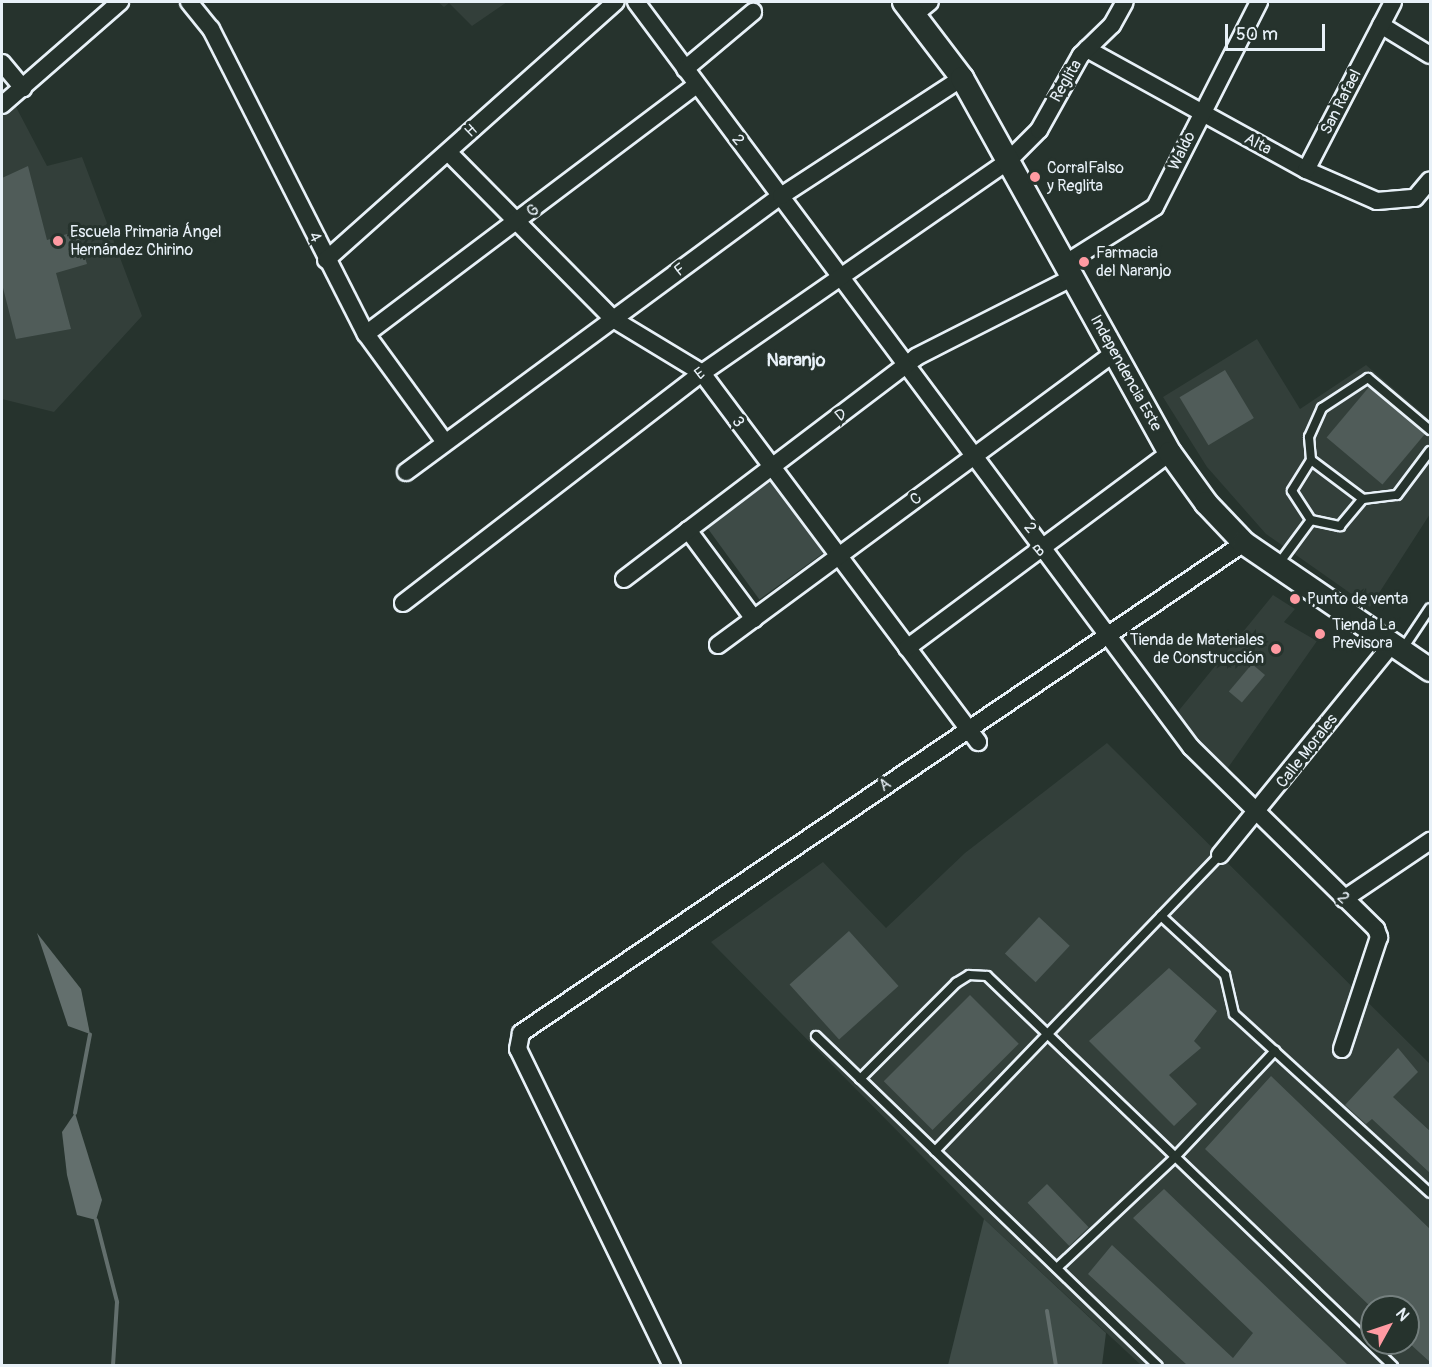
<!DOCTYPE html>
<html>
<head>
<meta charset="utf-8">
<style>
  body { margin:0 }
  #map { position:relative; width:1432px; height:1367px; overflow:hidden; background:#26332d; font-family:Pangolin,sans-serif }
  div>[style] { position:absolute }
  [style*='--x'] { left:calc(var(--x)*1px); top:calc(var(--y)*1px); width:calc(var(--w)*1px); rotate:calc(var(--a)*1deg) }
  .built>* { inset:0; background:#333f3a }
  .green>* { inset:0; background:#3e4b47; transform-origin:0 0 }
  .water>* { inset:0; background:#636f6d }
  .stream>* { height:4px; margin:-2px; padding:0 2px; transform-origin:2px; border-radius:2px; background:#636f6d }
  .building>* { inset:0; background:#505c59; transform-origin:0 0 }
  .roads { filter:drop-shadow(2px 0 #e8f1f8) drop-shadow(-2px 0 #e8f1f8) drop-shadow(0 2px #e8f1f8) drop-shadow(0 -2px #e8f1f8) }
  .service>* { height:8px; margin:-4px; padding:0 4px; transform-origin:4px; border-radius:4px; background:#26332d }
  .minor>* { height:16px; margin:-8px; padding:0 8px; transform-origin:8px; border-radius:8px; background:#26332d }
  .secondary>* { height:22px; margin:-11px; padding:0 11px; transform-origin:11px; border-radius:11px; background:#26332d }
  .dots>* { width:16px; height:16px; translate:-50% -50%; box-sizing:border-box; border:3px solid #26332d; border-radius:50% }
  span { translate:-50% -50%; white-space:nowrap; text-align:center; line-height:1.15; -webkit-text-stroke:6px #26332d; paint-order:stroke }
  .street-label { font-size:16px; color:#e8f1f8 }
  .poi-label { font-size:16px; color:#e8f1f8 }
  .left { translate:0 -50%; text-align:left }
  .right { translate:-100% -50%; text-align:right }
  .neighbourhood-label { font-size:18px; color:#e8f1f8; font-weight:700 }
  .frame { position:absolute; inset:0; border:3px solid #e8f1f8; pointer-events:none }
  .north { position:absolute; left:1360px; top:1295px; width:60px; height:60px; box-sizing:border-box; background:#26332d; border:2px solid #747f7e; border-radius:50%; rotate:50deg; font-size:16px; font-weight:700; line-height:24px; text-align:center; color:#e8f1f8 }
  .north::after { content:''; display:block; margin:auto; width:21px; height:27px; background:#ff9aa2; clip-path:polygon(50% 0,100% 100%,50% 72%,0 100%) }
  .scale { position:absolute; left:1225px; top:24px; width:100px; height:27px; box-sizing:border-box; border:3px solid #e8f1f8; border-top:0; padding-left:8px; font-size:18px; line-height:21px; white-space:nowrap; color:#e8f1f8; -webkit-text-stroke:4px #26332d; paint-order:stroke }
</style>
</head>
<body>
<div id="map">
  <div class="built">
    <i style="clip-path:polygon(438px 2px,507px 2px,472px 26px,449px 3px,444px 7px)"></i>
    <i style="clip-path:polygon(15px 105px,47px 166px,82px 157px,142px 316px,54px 412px,2px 399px,2px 116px)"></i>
    <i style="clip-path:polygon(1257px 339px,1300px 409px,1366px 365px,1430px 420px,1430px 514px,1370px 607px,1266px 534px,1207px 467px,1163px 397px)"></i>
    <i style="clip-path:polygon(1273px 595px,1295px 609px,1284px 622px,1317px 641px,1225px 772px,1176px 714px)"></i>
    <i style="clip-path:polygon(evenodd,1107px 743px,1430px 1064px,1430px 1365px,1141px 1365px,984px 1219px,711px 942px,823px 862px,886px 928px,965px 853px,1107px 743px,1372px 1307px,1408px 1307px,1408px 1343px,1372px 1343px,1372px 1307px)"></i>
  </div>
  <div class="green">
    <i style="left:771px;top:481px;width:89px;height:79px;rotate:54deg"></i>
    <i style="clip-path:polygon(984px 1219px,1106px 1333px,1102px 1365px,948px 1365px)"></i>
  </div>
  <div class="water">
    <i style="clip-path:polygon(37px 933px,81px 989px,90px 1034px,68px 1026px)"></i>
    <i style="clip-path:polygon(75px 1113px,102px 1200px,96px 1220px,77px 1215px,67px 1175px,62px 1132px)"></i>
  </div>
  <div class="stream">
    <i style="--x:75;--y:1113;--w:80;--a:-79.2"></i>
    <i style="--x:96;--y:1220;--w:85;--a:75.6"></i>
    <i style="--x:117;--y:1302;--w:64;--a:93.6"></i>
    <i style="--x:1047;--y:1311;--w:56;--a:80.7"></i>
  </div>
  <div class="building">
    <i style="clip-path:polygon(28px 166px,47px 240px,77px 231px,87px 264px,56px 273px,71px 329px,16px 339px,2px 284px,2px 178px)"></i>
    <i style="left:1225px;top:370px;width:56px;height:53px;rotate:59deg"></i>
    <i style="left:1369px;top:387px;width:73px;height:66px;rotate:40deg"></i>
    <i style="left:1252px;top:664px;width:17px;height:36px;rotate:40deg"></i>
    <i style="left:1039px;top:917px;width:42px;height:50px;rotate:43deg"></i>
    <i style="left:849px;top:931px;width:74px;height:80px;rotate:48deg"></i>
    <i style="clip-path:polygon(1169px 968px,1217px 1011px,1194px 1041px,1201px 1048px,1169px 1075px,1197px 1104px,1174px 1126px,1089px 1041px)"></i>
    <i style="left:970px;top:995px;width:69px;height:122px;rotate:45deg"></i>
    <i style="clip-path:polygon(1398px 1048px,1418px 1072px,1393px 1097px,1431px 1132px,1431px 1174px,1372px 1119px,1366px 1124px,1345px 1105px)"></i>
    <i style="clip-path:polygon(1271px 1076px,1431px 1230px,1431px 1363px,1408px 1342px,1408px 1307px,1371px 1307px,1205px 1149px)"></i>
    <i style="left:1047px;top:1184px;width:60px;height:27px;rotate:46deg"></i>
    <i style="clip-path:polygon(1164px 1189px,1348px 1365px,1187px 1365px,1088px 1274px,1112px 1245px,1233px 1358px,1253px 1333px,1133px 1218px)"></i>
  </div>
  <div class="roads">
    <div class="service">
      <i style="--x:1430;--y:430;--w:81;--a:-140"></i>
      <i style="--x:1368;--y:378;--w:55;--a:146.9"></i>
      <i style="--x:1322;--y:408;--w:32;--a:114"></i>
      <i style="--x:1309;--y:437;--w:23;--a:85"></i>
      <i style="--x:1311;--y:460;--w:36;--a:122"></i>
      <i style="--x:1292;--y:491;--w:35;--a:57"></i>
      <i style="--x:1311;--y:520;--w:30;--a:12"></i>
      <i style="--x:1340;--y:526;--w:35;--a:-50"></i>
      <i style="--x:1363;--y:499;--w:34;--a:-7"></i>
      <i style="--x:1397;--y:495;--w:55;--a:-53.1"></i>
      <i style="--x:1311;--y:460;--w:65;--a:36.9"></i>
      <i style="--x:1277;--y:566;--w:57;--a:-53.5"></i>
      <i style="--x:1402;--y:650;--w:50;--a:-56.3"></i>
      <i style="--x:1161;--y:916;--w:87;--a:42.7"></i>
      <i style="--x:1225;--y:975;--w:40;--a:77"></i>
      <i style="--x:1234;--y:1014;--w:265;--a:42.4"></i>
      <i style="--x:816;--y:1036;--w:475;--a:44"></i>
      <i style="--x:860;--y:1079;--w:136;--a:-45"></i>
      <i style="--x:956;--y:983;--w:15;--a:-32"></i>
      <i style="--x:969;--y:975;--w:18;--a:3"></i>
      <i style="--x:987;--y:976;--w:563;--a:43.85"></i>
      <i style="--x:935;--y:1151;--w:411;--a:-46.1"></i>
      <i style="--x:1057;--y:1268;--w:162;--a:-43.2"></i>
      <i style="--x:1175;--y:1157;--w:146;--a:-46.7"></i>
    </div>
    <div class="minor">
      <i style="--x:189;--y:2;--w:35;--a:51"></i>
      <i style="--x:211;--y:29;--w:342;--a:63.1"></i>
      <i style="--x:366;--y:334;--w:132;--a:53.9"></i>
      <i style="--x:636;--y:2;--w:929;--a:53.32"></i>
      <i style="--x:1191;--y:747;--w:260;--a:44.5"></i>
      <i style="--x:1376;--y:929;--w:9;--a:69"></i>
      <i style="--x:1379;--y:937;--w:118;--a:108.3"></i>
      <i style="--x:915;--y:14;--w:19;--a:-39"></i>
      <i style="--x:1381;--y:25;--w:57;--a:31.5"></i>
      <i style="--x:1087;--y:49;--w:250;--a:28.9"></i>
      <i style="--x:1306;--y:170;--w:77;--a:23.6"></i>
      <i style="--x:1377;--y:201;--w:38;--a:-5"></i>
      <i style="--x:1415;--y:198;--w:23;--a:-50"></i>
      <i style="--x:2;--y:63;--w:33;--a:50"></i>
      <i style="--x:685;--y:69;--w:89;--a:-40"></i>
      <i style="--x:2;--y:105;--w:157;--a:-41.1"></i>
      <i style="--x:448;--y:152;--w:235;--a:45.3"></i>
      <i style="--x:613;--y:319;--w:104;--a:31.2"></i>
      <i style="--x:702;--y:373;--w:461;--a:53.2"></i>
      <i style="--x:1306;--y:170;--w:189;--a:-62.6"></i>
      <i style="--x:326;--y:260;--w:388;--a:-41.7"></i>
      <i style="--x:1066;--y:263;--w:105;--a:-32.2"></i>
      <i style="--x:1155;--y:207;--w:230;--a:-63.1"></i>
      <i style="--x:366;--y:334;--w:414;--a:-37"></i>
      <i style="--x:406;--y:472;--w:466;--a:-36.4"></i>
      <i style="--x:781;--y:196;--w:216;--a:-33.1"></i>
      <i style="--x:688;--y:530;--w:111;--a:53.4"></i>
      <i style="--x:624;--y:579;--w:367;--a:-37.2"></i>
      <i style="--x:916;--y:357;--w:177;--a:-26.9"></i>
      <i style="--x:403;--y:603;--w:377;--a:-37.6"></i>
      <i style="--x:702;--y:373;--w:372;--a:-34.7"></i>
      <i style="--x:1008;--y:161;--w:44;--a:-45"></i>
      <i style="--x:1039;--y:130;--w:86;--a:-60.8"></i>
      <i style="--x:1081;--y:55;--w:43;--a:-44.1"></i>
      <i style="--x:1112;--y:25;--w:26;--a:-61"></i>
      <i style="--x:718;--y:645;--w:492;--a:-36.4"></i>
      <i style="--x:907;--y:648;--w:327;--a:-36.6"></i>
      <i style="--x:1220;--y:855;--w:271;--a:-50.8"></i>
      <i style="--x:1344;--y:899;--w:104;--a:-34"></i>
      <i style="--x:672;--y:1366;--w:352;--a:-115.9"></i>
      <i style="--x:518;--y:1049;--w:16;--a:-79"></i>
      <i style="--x:521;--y:1033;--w:873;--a:-34.13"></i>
    </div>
    <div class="secondary">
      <i style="--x:904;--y:2;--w:96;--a:52.7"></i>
      <i style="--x:962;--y:78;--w:429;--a:61"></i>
      <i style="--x:1170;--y:453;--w:62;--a:54.2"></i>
      <i style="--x:1206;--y:503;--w:55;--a:46.5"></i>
      <i style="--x:1244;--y:543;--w:225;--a:34.3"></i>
    </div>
  </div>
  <div class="dots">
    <i style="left:1035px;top:177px;background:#ff9aa2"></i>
    <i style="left:58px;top:241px;background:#ff9aa2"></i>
    <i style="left:1084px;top:262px;background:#ff9aa2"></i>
    <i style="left:1295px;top:599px;background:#ff9aa2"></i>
    <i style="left:1320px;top:634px;background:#ff9aa2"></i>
    <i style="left:1276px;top:649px;background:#ff9aa2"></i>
  </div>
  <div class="street-label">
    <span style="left:1066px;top:81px;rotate:-60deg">Reglita</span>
    <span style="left:1341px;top:102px;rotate:-63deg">San Rafael</span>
    <span style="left:471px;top:131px;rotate:-42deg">H</span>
    <span style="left:738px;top:140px;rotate:53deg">2</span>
    <span style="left:1258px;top:144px;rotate:28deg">Alta</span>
    <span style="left:1182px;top:151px;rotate:-64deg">Waldo</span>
    <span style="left:533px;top:211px;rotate:-37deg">G</span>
    <span style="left:315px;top:237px;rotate:63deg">4</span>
    <span style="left:680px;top:270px;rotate:-36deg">F</span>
    <span style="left:1126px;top:373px;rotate:61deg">Independencia Este</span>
    <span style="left:700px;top:374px;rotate:-37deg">E</span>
    <span style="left:841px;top:415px;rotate:-38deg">D</span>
    <span style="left:738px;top:422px;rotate:53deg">3</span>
    <span style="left:916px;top:499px;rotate:-36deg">C</span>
    <span style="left:1030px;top:528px;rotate:53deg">2</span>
    <span style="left:1039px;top:551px;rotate:-37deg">B</span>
    <span style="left:1307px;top:751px;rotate:-52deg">Calle Morales</span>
    <span style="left:885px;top:785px;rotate:-34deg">A</span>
    <span style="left:1343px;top:898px;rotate:43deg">2</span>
  </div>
  <div class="poi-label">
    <span class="left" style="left:1047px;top:177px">CorralFalso<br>y Reglita</span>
    <span class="left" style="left:70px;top:241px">Escuela Primaria Ángel<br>Hernández Chirino</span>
    <span class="left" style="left:1096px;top:262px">Farmacia<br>del Naranjo</span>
    <span class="left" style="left:1307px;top:599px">Punto de venta</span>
    <span class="left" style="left:1332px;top:634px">Tienda La<br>Previsora</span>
    <span class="right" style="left:1264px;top:649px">Tienda de Materiales<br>de Construcción</span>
  </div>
  <div class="neighbourhood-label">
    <span style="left:796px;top:361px">Naranjo</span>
  </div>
  <div class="frame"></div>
  <div class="north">N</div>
  <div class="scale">50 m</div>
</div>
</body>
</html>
